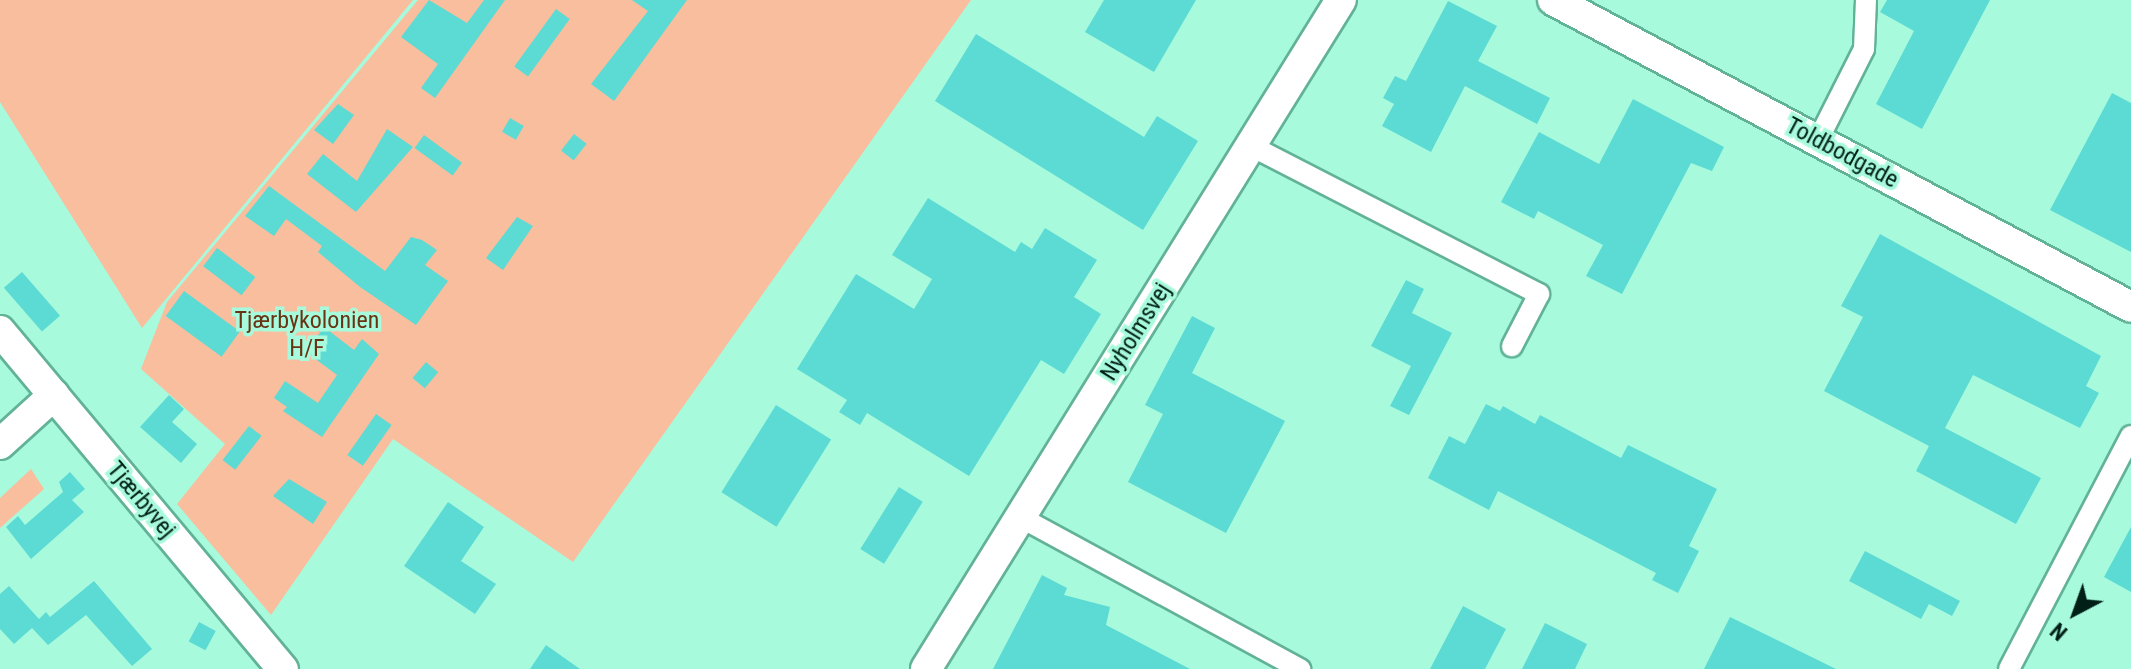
<!DOCTYPE html>
<html>
<head>
<meta charset="utf-8">
<style>
  body { margin:0 }
  #map { position:relative; width:2131px; height:669px; overflow:hidden; background:#a8fadd; font-family:"Roboto Condensed",sans-serif }
  div>[style] { position:absolute }
  [style*='--x'] { left:calc(var(--x)*1px); top:calc(var(--y)*1px); width:calc(var(--w)*1px); rotate:calc(var(--a)*1deg) }
  .green>* { inset:0; background:#f8be9e }
  .building>* { inset:0; background:#5bdbd3; transform-origin:0 0 }
  .roads { filter:drop-shadow(2px 0 #62b298) drop-shadow(-2px 0 #62b298) drop-shadow(0 2px #62b298) drop-shadow(0 -2px #62b298) }
  .street>* { height:20px; margin:-10px; padding:0 10px; transform-origin:10px; border-radius:10px; background:#fff }
  .secondary>* { height:30px; margin:-15px; padding:0 15px; transform-origin:15px; border-radius:15px; background:#fff }
  span { translate:-50% -50%; white-space:nowrap; text-align:center; line-height:1.15; -webkit-text-stroke:7px #a8fadd; paint-order:stroke }
  .street-label { font-size:24px; color:#002017 }
  .park-label { font-size:24px; color:#673413 }
  .north { position:absolute; left:2035px; top:573px; width:80px; height:80px; -webkit-text-stroke:6px #a8fadd; paint-order:stroke; rotate:221deg; font-size:22px; font-weight:700; line-height:32px; text-align:center; color:#002017 }
  .north::after { content:''; display:block; margin:auto; width:28px; height:36px; background:#002017; clip-path:polygon(50% 0,100% 100%,50% 72%,0 100%) }
</style>
</head>
<body>
<div id="map">
  <div class="green">
    <i style="clip-path:polygon(0 0,413px 0,142px 328px,0 102px)"></i>
    <i style="clip-path:polygon(418px 0,971px 0,573px 562px,393px 439px,271px 615px,177px 504px,225px 444px,141px 369px,167px 302px)"></i>
    <i style="clip-path:polygon(31px 469px,44px 489px,0 528px,0 498px)"></i>
  </div>
  <div class="building">
    <i style="clip-path:polygon(429px 0,467px 23px,484px 0,505px 0,435px 98px,421px 88px,438px 64px,401px 37px)"></i>
    <i style="clip-path:polygon(632px 0,687px 0,614px 101px,591px 84px,648px 11px)"></i>
    <i style="clip-path:polygon(1104px 0,1196px 0,1154px 72px,1085px 32px)"></i>
    <i style="clip-path:polygon(1887px 0,1990px 0,1922px 129px,1876px 104px,1914px 31px,1880px 12px)"></i>
    <i style="clip-path:polygon(1448px 1px,1497px 26px,1478px 61px,1550px 98px,1537px 124px,1465px 86px,1431px 152px,1382px 126px,1394px 104px,1383px 98px,1395px 76px,1406px 81px)"></i>
    <i style="left:556px;top:9px;width:17px;height:71px;rotate:36deg"></i>
    <i style="clip-path:polygon(976px 34px,1144px 137px,1157px 116px,1198px 141px,1143px 230px,935px 101px)"></i>
    <i style="clip-path:polygon(2112px 93px,2131px 103px,2131px 252px,2050px 210px)"></i>
    <i style="clip-path:polygon(1633px 99px,1724px 147px,1712px 171px,1691px 163px,1622px 294px,1586px 276px,1603px 245px,1538px 211px,1534px 219px,1501px 202px,1539px 132px,1599px 164px)"></i>
    <i style="clip-path:polygon(338px 104px,354px 115px,333px 144px,314px 130px)"></i>
    <i style="left:510px;top:118px;width:16px;height:16px;rotate:30deg"></i>
    <i style="clip-path:polygon(387px 129px,413px 147px,356px 212px,307px 174px,323px 154px,357px 181px)"></i>
    <i style="left:574px;top:134px;width:16px;height:21px;rotate:38deg"></i>
    <i style="left:424px;top:135px;width:47px;height:16px;rotate:36deg"></i>
    <i style="clip-path:polygon(269px 186px,385px 271px,411px 237px,422px 240px,437px 250px,425px 265px,448px 281px,416px 325px,360px 287px,318px 252px,322px 246px,286px 219px,274px 236px,245px 216px)"></i>
    <i style="clip-path:polygon(928px 198px,1015px 252px,1021px 242px,1032px 249px,1045px 228px,1097px 260px,1074px 297px,1101px 314px,1064px 374px,1041px 360px,969px 476px,867px 413px,860px 425px,839px 412px,847px 400px,797px 369px,856px 274px,914px 309px,932px 279px,892px 255px)"></i>
    <i style="clip-path:polygon(517px 217px,533px 226px,503px 270px,486px 258px)"></i>
    <i style="clip-path:polygon(1880px 234px,2101px 356px,2086px 386px,2099px 393px,2080px 428px,1973px 375px,1945px 428px,2041px 478px,2016px 524px,1916px 471px,1929px 446px,1824px 391px,1863px 317px,1841px 306px)"></i>
    <i style="left:217px;top:248px;width:48px;height:23px;rotate:37deg"></i>
    <i style="left:22px;top:272px;width:58px;height:24px;rotate:49deg"></i>
    <i style="clip-path:polygon(1406px 280px,1424px 289px,1412px 313px,1452px 333px,1409px 415px,1390px 406px,1411px 366px,1371px 346px)"></i>
    <i style="left:184px;top:291px;width:69px;height:31px;rotate:36deg"></i>
    <i style="clip-path:polygon(1192px 316px,1215px 328px,1192px 373px,1285px 421px,1226px 533px,1128px 482px,1163px 414px,1145px 405px)"></i>
    <i style="clip-path:polygon(324px 327px,354px 350px,362px 339px,379px 354px,322px 437px,283px 411px,287px 407px,274px 398px,285px 381px,318px 403px,337px 375px,306px 352px)"></i>
    <i style="left:426px;top:362px;width:16px;height:21px;rotate:40deg"></i>
    <i style="clip-path:polygon(169px 395px,184px 409px,172px 422px,197px 444px,181px 463px,140px 427px)"></i>
    <i style="clip-path:polygon(1486px 404px,1500px 411px,1503px 406px,1535px 424px,1540px 415px,1621px 458px,1628px 445px,1717px 489px,1689px 546px,1699px 551px,1678px 593px,1652px 580px,1656px 573px,1498px 491px,1489px 510px,1428px 478px,1449px 436px,1465px 444px)"></i>
    <i style="left:776px;top:405px;width:65px;height:103px;rotate:32deg"></i>
    <i style="left:376px;top:414px;width:19px;height:50px;rotate:35deg"></i>
    <i style="left:249px;top:426px;width:16px;height:43px;rotate:38deg"></i>
    <i style="clip-path:polygon(70px 472px,85px 489px,72px 500px,84px 512px,31px 559px,6px 527px,18px 516px,25px 525px,63px 492px,59px 482px)"></i>
    <i style="clip-path:polygon(289px 479px,327px 502px,313px 524px,273px 496px)"></i>
    <i style="left:899px;top:487px;width:28px;height:73px;rotate:32deg"></i>
    <i style="clip-path:polygon(448px 502px,484px 527px,461px 561px,496px 584px,475px 614px,404px 566px)"></i>
    <i style="clip-path:polygon(2131px 527px,2131px 592px,2104px 577px)"></i>
    <i style="clip-path:polygon(1865px 551px,1960px 601px,1952px 616px,1929px 604px,1921px 619px,1849px 581px)"></i>
    <i style="clip-path:polygon(1042px 575px,1067px 588px,1064px 595px,1110px 607px,1106px 625px,1190px 669px,993px 669px)"></i>
    <i style="clip-path:polygon(94px 581px,152px 649px,132px 666px,86px 615px,48px 645px,32px 628px,14px 644px,0 629px,0 594px,9px 586px,39px 619px,46px 612px,50px 617px)"></i>
    <i style="clip-path:polygon(1463px 606px,1506px 629px,1485px 669px,1430px 669px)"></i>
    <i style="clip-path:polygon(1730px 617px,1836px 669px,1704px 669px)"></i>
    <i style="left:199px;top:622px;width:19px;height:22px;rotate:28deg"></i>
    <i style="clip-path:polygon(1545px 623px,1587px 644px,1575px 669px,1522px 669px)"></i>
    <i style="clip-path:polygon(546px 645px,580px 669px,530px 669px)"></i>
  </div>
  <div class="roads">
    <div class="street">
      <i style="--x:1818;--y:140;--w:102;--a:-63.2"></i>
      <i style="--x:1864;--y:49;--w:49;--a:-87.7"></i>
      <i style="--x:1251;--y:146;--w:324;--a:27.2"></i>
      <i style="--x:1539;--y:294;--w:59;--a:117.4"></i>
      <i style="--x:1020;--y:517;--w:319;--a:28.5"></i>
      <i style="--x:2009;--y:669;--w:263;--a:-62.4"></i>
    </div>
    <div class="secondary">
      <i style="--x:1553;--y:0;--w:654;--a:27.97"></i>
      <i style="--x:0;--y:331;--w:441;--a:50.1"></i>
      <i style="--x:0;--y:444;--w:73;--a:-42.2"></i>
      <i style="--x:926;--y:669;--w:787;--a:-58.19"></i>
    </div>
  </div>
  <div class="street-label">
    <span style="left:1842px;top:153px;rotate:28deg">Toldbodgade</span>
    <span style="left:1136px;top:332px;rotate:-58deg">Nyholmsvej</span>
    <span style="left:141px;top:500px;rotate:50deg">Tjærbyvej</span>
  </div>
  <div class="park-label">
    <span style="left:307px;top:335px">Tjærbykolonien<br>H/F</span>
  </div>
  <div class="north">N</div>
</div>
</body>
</html>
